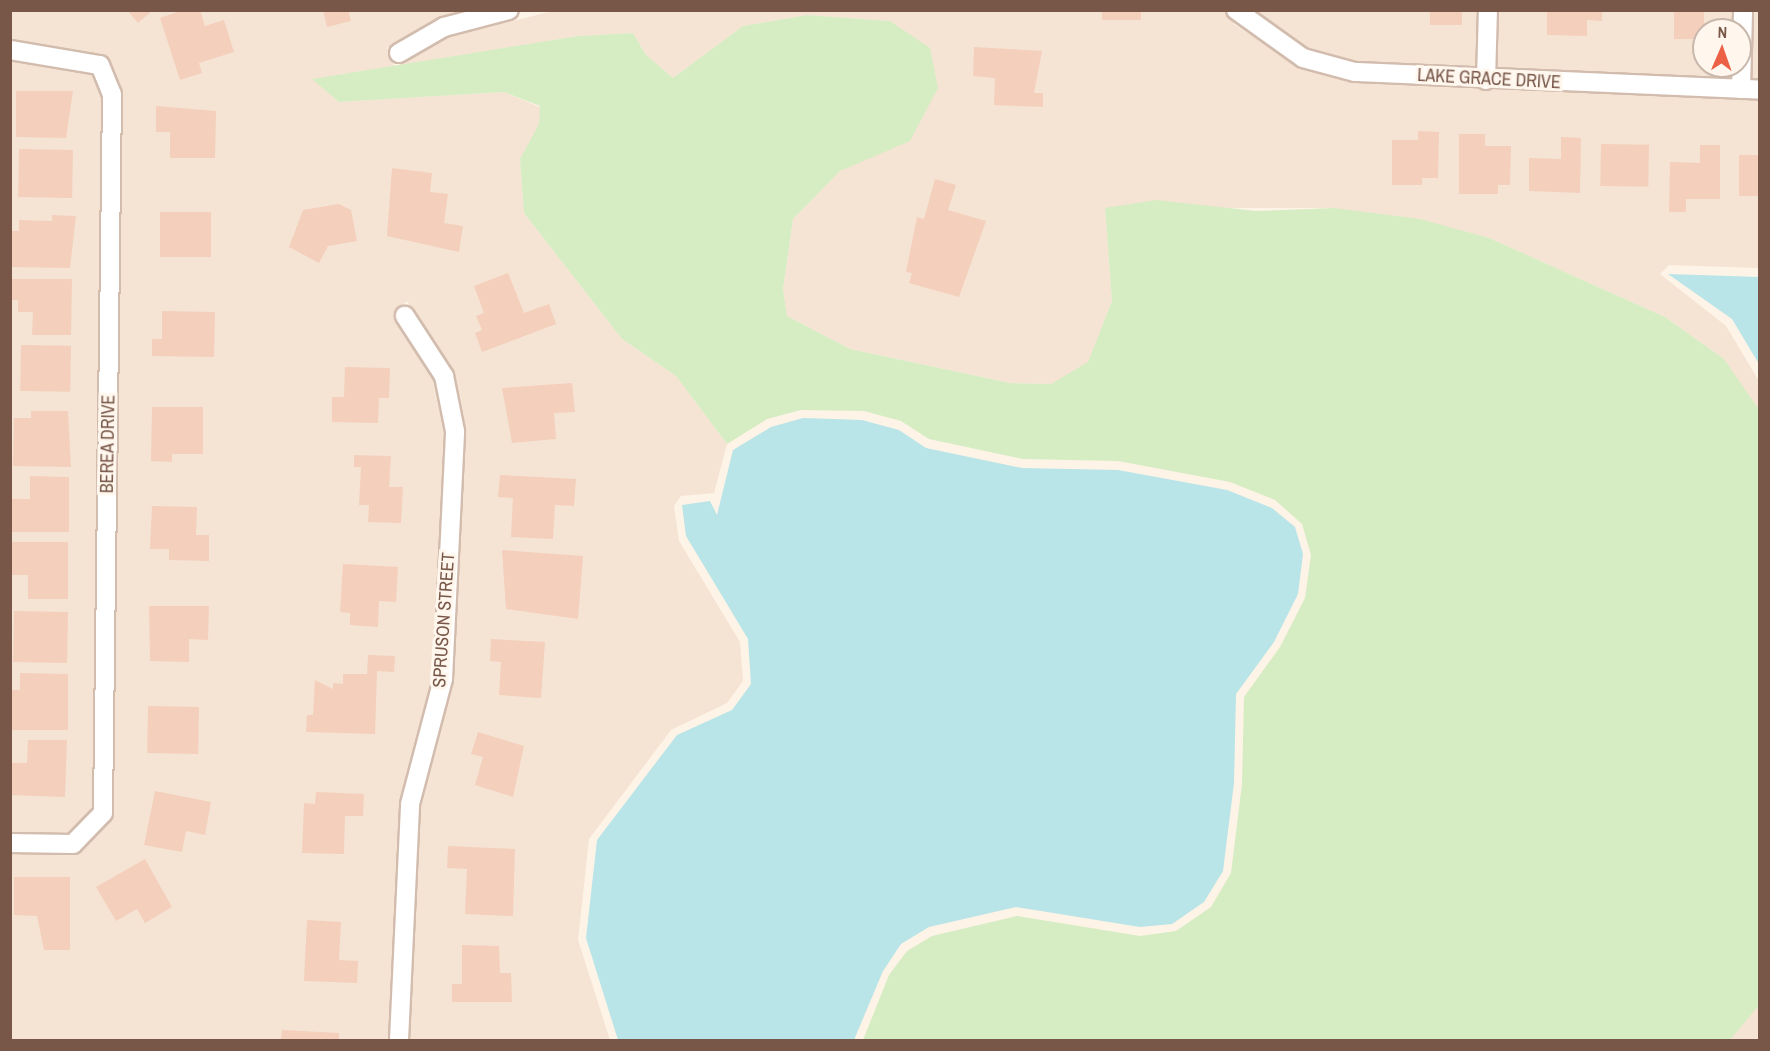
<!DOCTYPE html>
<html>
<head>
<meta charset="utf-8">
<style>
	body { margin:0 }
	#map { position:relative; width:1770px; height:1051px; overflow:hidden; background:#fdf3e6; font-family:"Archivo Narrow",sans-serif }
	div>[style] { position:absolute }
	.residential>* { inset:0; background:#f5e4d4; transform-origin:0 0 }
	.green>* { inset:0; background:#d6ecc3 }
	.water>* { inset:0; background:#b9e4e8 }
	.building>* { inset:0; background:#f4cfbc; transform-origin:0 0 }
	.roads { filter:drop-shadow(2px 0 #d2bcae) drop-shadow(-2px 0 #d2bcae) drop-shadow(0 2px #d2bcae) drop-shadow(0 -2px #d2bcae) }
	.minor>* { height:18px; margin:-9px; padding:0 9px; transform-origin:9px; border-radius:9px; background:#fff }
	span { translate:-50% -50%; white-space:nowrap; text-align:center; line-height:1.15; -webkit-text-stroke:6px #fff7ed; paint-order:stroke }
	.street-label { font-size:18px; color:#785749 }
	.frame { position:absolute; inset:0; border:12px solid #785749; pointer-events:none }
	.north { position:absolute; left:1692px; top:18px; width:60px; height:60px; box-sizing:border-box; background:#fff7ed; border:2px solid #c9b7ab; border-radius:50%; rotate:2deg; font-size:16px; font-weight:700; line-height:24px; text-align:center; color:#785749 }
	.north::after { content:''; display:block; margin:auto; width:21px; height:27px; background:#ec6146; clip-path:polygon(50% 0,100% 100%,50% 72%,0 100%) }
</style>
</head>
<body>
<div id="map">
	<div class="residential">
		<div style="clip-path:polygon(1224px 10px,1235px 25px,1301px 68px,1355px 83px,1759px 100px,1759px 268px,1669px 265px,1660px 274px,1726px 326px,1759px 381px,1759px 411px,1724px 359px,1665px 317px,1489px 238px,1334px 208px,1105px 208px,1112px 301px,1088px 363px,1051px 384px,1010px 383px,850px 349px,787px 316px,783px 289px,793px 219px,840px 171px,890px 21px,807px 15px,743px 26px,673px 78px,646px 55px,633px 33px,578px 36px,397px 66px,448px 37px,553px 11px)"></div>
		<div style="clip-path:polygon(11px 11px,466px 11px,442px 16px,387px 48px,394px 66px,313px 79px,339px 102px,504px 92px,540px 107px,540px 124px,520px 159px,524px 213px,622px 339px,676px 376px,727px 444px,714px 493px,681px 496px,674px 506px,679px 541px,740px 642px,743px 681px,727px 703px,671px 730px,589px 839px,578px 940px,610px 1040px,408px 1040px,419px 806px,452px 680px,464px 431px,452px 369px,407px 301px,393px 314px,436px 380px,446px 432px,434px 677px,400px 804px,389px 1040px,11px 1040px,11px 853px,73px 854px,112px 813px,122px 94px,103px 55px,11px 39px)"></div>
		<div style="clip-path:polygon(1250px 11px,1479px 11px,1477px 69px,1357px 62px,1307px 48px)"></div>
		<div style="clip-path:polygon(1497px 11px,1733px 11px,1733px 30px,1704px 30px,1704px 66px,1732px 66px,1732px 78px,1495px 70px)"></div>
		<div style="left:1752px;top:11px;width:7px;height:68px"></div>
		<div style="clip-path:polygon(11px 61px,94px 74px,103px 97px,94px 808px,69px 833px,11px 832px)"></div>
		<div style="clip-path:polygon(1759px 1004px,1759px 1040px,1730px 1040px)"></div>
	</div>
	<div class="green">
		<div style="clip-path:polygon(807px 15px,890px 21px,930px 48px,938px 88px,910px 141px,840px 171px,793px 219px,783px 289px,787px 316px,850px 349px,1010px 383px,1051px 384px,1088px 362px,1112px 301px,1105px 208px,1156px 200px,1256px 211px,1334px 208px,1420px 219px,1489px 238px,1665px 317px,1724px 359px,1760px 411px,1760px 1004px,1730px 1040px,863px 1040px,889px 975px,907px 951px,932px 936px,1017px 916px,1140px 936px,1176px 931px,1211px 907px,1231px 873px,1242px 784px,1244px 697px,1280px 647px,1305px 598px,1311px 555px,1302px 524px,1275px 500px,1230px 482px,1118px 461px,1023px 459px,929px 439px,901px 421px,864px 411px,801px 410px,767px 419px,727px 444px,676px 376px,622px 339px,524px 213px,520px 159px,539px 124px,540px 106px,504px 92px,339px 102px,312px 79px,578px 36px,633px 33px,646px 55px,673px 78px,743px 26px)"></div>
	</div>
	<div class="water">
		<div style="clip-path:polygon(1668px 274px,1759px 277px,1759px 364px,1732px 319px)"></div>
		<div style="clip-path:polygon(803px 418px,862px 420px,899px 430px,926px 448px,1022px 468px,1118px 470px,1227px 490px,1272px 508px,1295px 527px,1303px 554px,1298px 594px,1274px 642px,1236px 694px,1234px 783px,1223px 871px,1204px 902px,1172px 924px,1140px 927px,1016px 907px,929px 927px,901px 944px,883px 971px,854px 1040px,618px 1040px,586px 938px,597px 840px,677px 735px,732px 710px,751px 684px,748px 639px,686px 536px,682px 505px,710px 501px,717px 515px,733px 450px,771px 427px)"></div>
	</div>
	<div class="building">
		<div style="clip-path:polygon(127px 10px,153px 10px,138px 23px)"></div>
		<div style="clip-path:polygon(183px 10px,200px 10px,205px 26px,224px 20px,234px 52px,199px 63px,202px 73px,180px 80px,160px 18px)"></div>
		<div style="clip-path:polygon(323px 10px,348px 10px,351px 21px,327px 27px)"></div>
		<div style="left:1102px;top:10px;width:39px;height:10px"></div>
		<div style="left:1430px;top:10px;width:32px;height:15px"></div>
		<div style="clip-path:polygon(1547px 10px,1602px 10px,1602px 21px,1587px 20px,1587px 36px,1547px 35px)"></div>
		<div style="left:1674px;top:10px;width:30px;height:29px"></div>
		<div style="clip-path:polygon(974px 47px,1042px 51px,1034px 93px,1043px 93px,1043px 107px,994px 105px,995px 78px,973px 76px)"></div>
		<div style="clip-path:polygon(16px 91px,73px 91px,66px 138px,16px 137px)"></div>
		<div style="clip-path:polygon(156px 106px,216px 111px,215px 158px,170px 158px,170px 132px,156px 132px)"></div>
		<div style="clip-path:polygon(1418px 131px,1439px 132px,1438px 178px,1422px 178px,1422px 185px,1392px 185px,1392px 140px,1418px 140px)"></div>
		<div style="clip-path:polygon(1459px 134px,1485px 134px,1485px 146px,1511px 146px,1510px 185px,1498px 185px,1498px 194px,1459px 194px)"></div>
		<div style="clip-path:polygon(1561px 137px,1581px 138px,1580px 193px,1529px 191px,1529px 158px,1561px 159px)"></div>
		<div style="left:1601px;top:144px;width:48px;height:42px;rotate:1deg"></div>
		<div style="clip-path:polygon(1700px 145px,1720px 145px,1720px 199px,1686px 199px,1686px 212px,1669px 212px,1670px 162px,1700px 163px)"></div>
		<div style="left:19px;top:149px;width:54px;height:48px;rotate:1deg"></div>
		<div style="left:1739px;top:155px;width:21px;height:41px"></div>
		<div style="clip-path:polygon(392px 168px,432px 173px,430px 192px,448px 194px,444px 223px,463px 226px,459px 252px,387px 236px)"></div>
		<div style="clip-path:polygon(935px 179px,956px 185px,948px 210px,986px 221px,959px 297px,909px 283px,912px 273px,906px 272px,917px 217px,924px 219px)"></div>
		<div style="clip-path:polygon(339px 204px,351px 210px,357px 241px,328px 246px,319px 263px,289px 247px,303px 210px)"></div>
		<div style="left:160px;top:212px;width:51px;height:45px"></div>
		<div style="clip-path:polygon(52px 215px,76px 216px,70px 268px,10px 267px,10px 231px,19px 231px,19px 220px,52px 221px)"></div>
		<div style="clip-path:polygon(508px 273px,524px 313px,549px 304px,556px 324px,482px 352px,475px 333px,482px 330px,476px 316px,484px 313px,474px 286px)"></div>
		<div style="clip-path:polygon(12px 279px,72px 279px,71px 335px,32px 335px,33px 312px,18px 312px,18px 300px,10px 300px)"></div>
		<div style="clip-path:polygon(162px 311px,215px 312px,214px 357px,152px 356px,152px 339px,162px 339px)"></div>
		<div style="left:21px;top:345px;width:50px;height:46px;rotate:1deg"></div>
		<div style="clip-path:polygon(345px 367px,390px 368px,389px 398px,379px 398px,378px 423px,332px 422px,332px 397px,344px 397px)"></div>
		<div style="clip-path:polygon(572px 383px,575px 412px,554px 413px,556px 439px,512px 443px,502px 388px)"></div>
		<div style="clip-path:polygon(152px 407px,203px 407px,203px 454px,172px 454px,172px 462px,151px 461px)"></div>
		<div style="clip-path:polygon(31px 411px,68px 411px,71px 467px,13px 466px,14px 418px,31px 418px)"></div>
		<div style="clip-path:polygon(354px 455px,391px 456px,389px 487px,403px 487px,401px 523px,368px 522px,369px 505px,359px 505px,361px 467px,354px 467px)"></div>
		<div style="clip-path:polygon(500px 475px,576px 479px,574px 506px,555px 505px,553px 539px,511px 537px,513px 498px,498px 497px)"></div>
		<div style="clip-path:polygon(30px 476px,69px 477px,69px 532px,11px 532px,11px 499px,30px 499px)"></div>
		<div style="clip-path:polygon(152px 506px,197px 507px,196px 535px,209px 535px,209px 561px,169px 560px,169px 549px,150px 549px)"></div>
		<div style="clip-path:polygon(11px 542px,68px 542px,68px 599px,28px 599px,28px 575px,11px 575px)"></div>
		<div style="clip-path:polygon(502px 550px,583px 556px,578px 619px,506px 609px)"></div>
		<div style="clip-path:polygon(343px 564px,398px 567px,396px 602px,379px 601px,378px 627px,350px 625px,350px 613px,340px 612px)"></div>
		<div style="clip-path:polygon(149px 606px,209px 606px,208px 640px,189px 639px,189px 662px,150px 661px)"></div>
		<div style="left:14px;top:611px;width:54px;height:51px;rotate:1deg"></div>
		<div style="clip-path:polygon(491px 639px,545px 642px,541px 698px,499px 695px,501px 662px,490px 661px)"></div>
		<div style="clip-path:polygon(368px 655px,395px 656px,394px 672px,377px 671px,375px 734px,306px 732px,307px 715px,313px 715px,315px 680px,333px 689px,333px 683px,343px 684px,343px 674px,367px 674px)"></div>
		<div style="clip-path:polygon(20px 673px,68px 674px,68px 730px,10px 730px,10px 690px,20px 690px)"></div>
		<div style="left:148px;top:706px;width:51px;height:47px;rotate:1deg"></div>
		<div style="clip-path:polygon(478px 732px,524px 746px,513px 797px,475px 785px,483px 757px,471px 754px)"></div>
		<div style="clip-path:polygon(28px 740px,67px 740px,65px 797px,10px 795px,10px 763px,27px 763px)"></div>
		<div style="clip-path:polygon(155px 791px,211px 802px,205px 835px,186px 831px,182px 852px,144px 845px)"></div>
		<div style="clip-path:polygon(316px 792px,364px 794px,363px 816px,345px 816px,344px 854px,302px 853px,304px 803px,315px 804px)"></div>
		<div style="clip-path:polygon(448px 846px,515px 849px,513px 916px,465px 914px,467px 869px,447px 868px)"></div>
		<div style="clip-path:polygon(145px 859px,172px 907px,145px 923px,137px 909px,116px 921px,96px 887px)"></div>
		<div style="clip-path:polygon(14px 877px,70px 877px,70px 950px,44px 950px,37px 916px,14px 915px)"></div>
		<div style="clip-path:polygon(307px 920px,341px 922px,339px 960px,358px 961px,357px 983px,304px 981px)"></div>
		<div style="clip-path:polygon(462px 945px,499px 946px,500px 973px,511px 973px,512px 1002px,452px 1002px,452px 984px,462px 984px)"></div>
		<div style="clip-path:polygon(282px 1030px,339px 1033px,339px 1040px,281px 1040px)"></div>
	</div>
	<div class="roads">
		<div class="minor">
			<div style="left:1236px;top:10px;width:82px;rotate:35.6deg"></div>
			<div style="left:1303px;top:58px;width:54px;rotate:15.1deg"></div>
			<div style="left:1355px;top:72px;width:405px;rotate:2.5deg"></div>
			<div style="left:10px;top:50px;width:91px;rotate:9.5deg"></div>
			<div style="left:100px;top:65px;width:31px;rotate:68deg"></div>
			<div style="left:112px;top:94px;width:719px;rotate:90.72deg"></div>
			<div style="left:103px;top:813px;width:43px;rotate:134.1deg"></div>
			<div style="left:73px;top:844px;width:63px;rotate:-179.1deg"></div>
			<div style="left:399px;top:53px;width:52px;rotate:-30deg"></div>
			<div style="left:444px;top:27px;width:67px;rotate:-14.7deg"></div>
			<div style="left:1486px;top:80px;width:70px;rotate:-88.4deg"></div>
			<div style="left:1741px;top:89px;width:79px;rotate:-88.5deg"></div>
			<div style="left:399px;top:1040px;width:236px;rotate:-87.3deg"></div>
			<div style="left:410px;top:804px;width:129px;rotate:-75.2deg"></div>
			<div style="left:443px;top:679px;width:248px;rotate:-87.2deg"></div>
			<div style="left:455px;top:431px;width:56px;rotate:-101.3deg"></div>
			<div style="left:444px;top:376px;width:72px;rotate:-123deg"></div>
		</div>
	</div>
	<div class="street-label">
		<span style="left:1489px;top:79px;rotate:3deg">LAKE GRACE DRIVE</span>
		<span style="left:108px;top:444px;rotate:-89deg">BEREA DRIVE</span>
		<span style="left:444px;top:620px;rotate:-86deg">SPRUSON STREET</span>
	</div>
	<div class="frame"></div>
	<div class="north">N</div>
</div>
</body>
</html>
